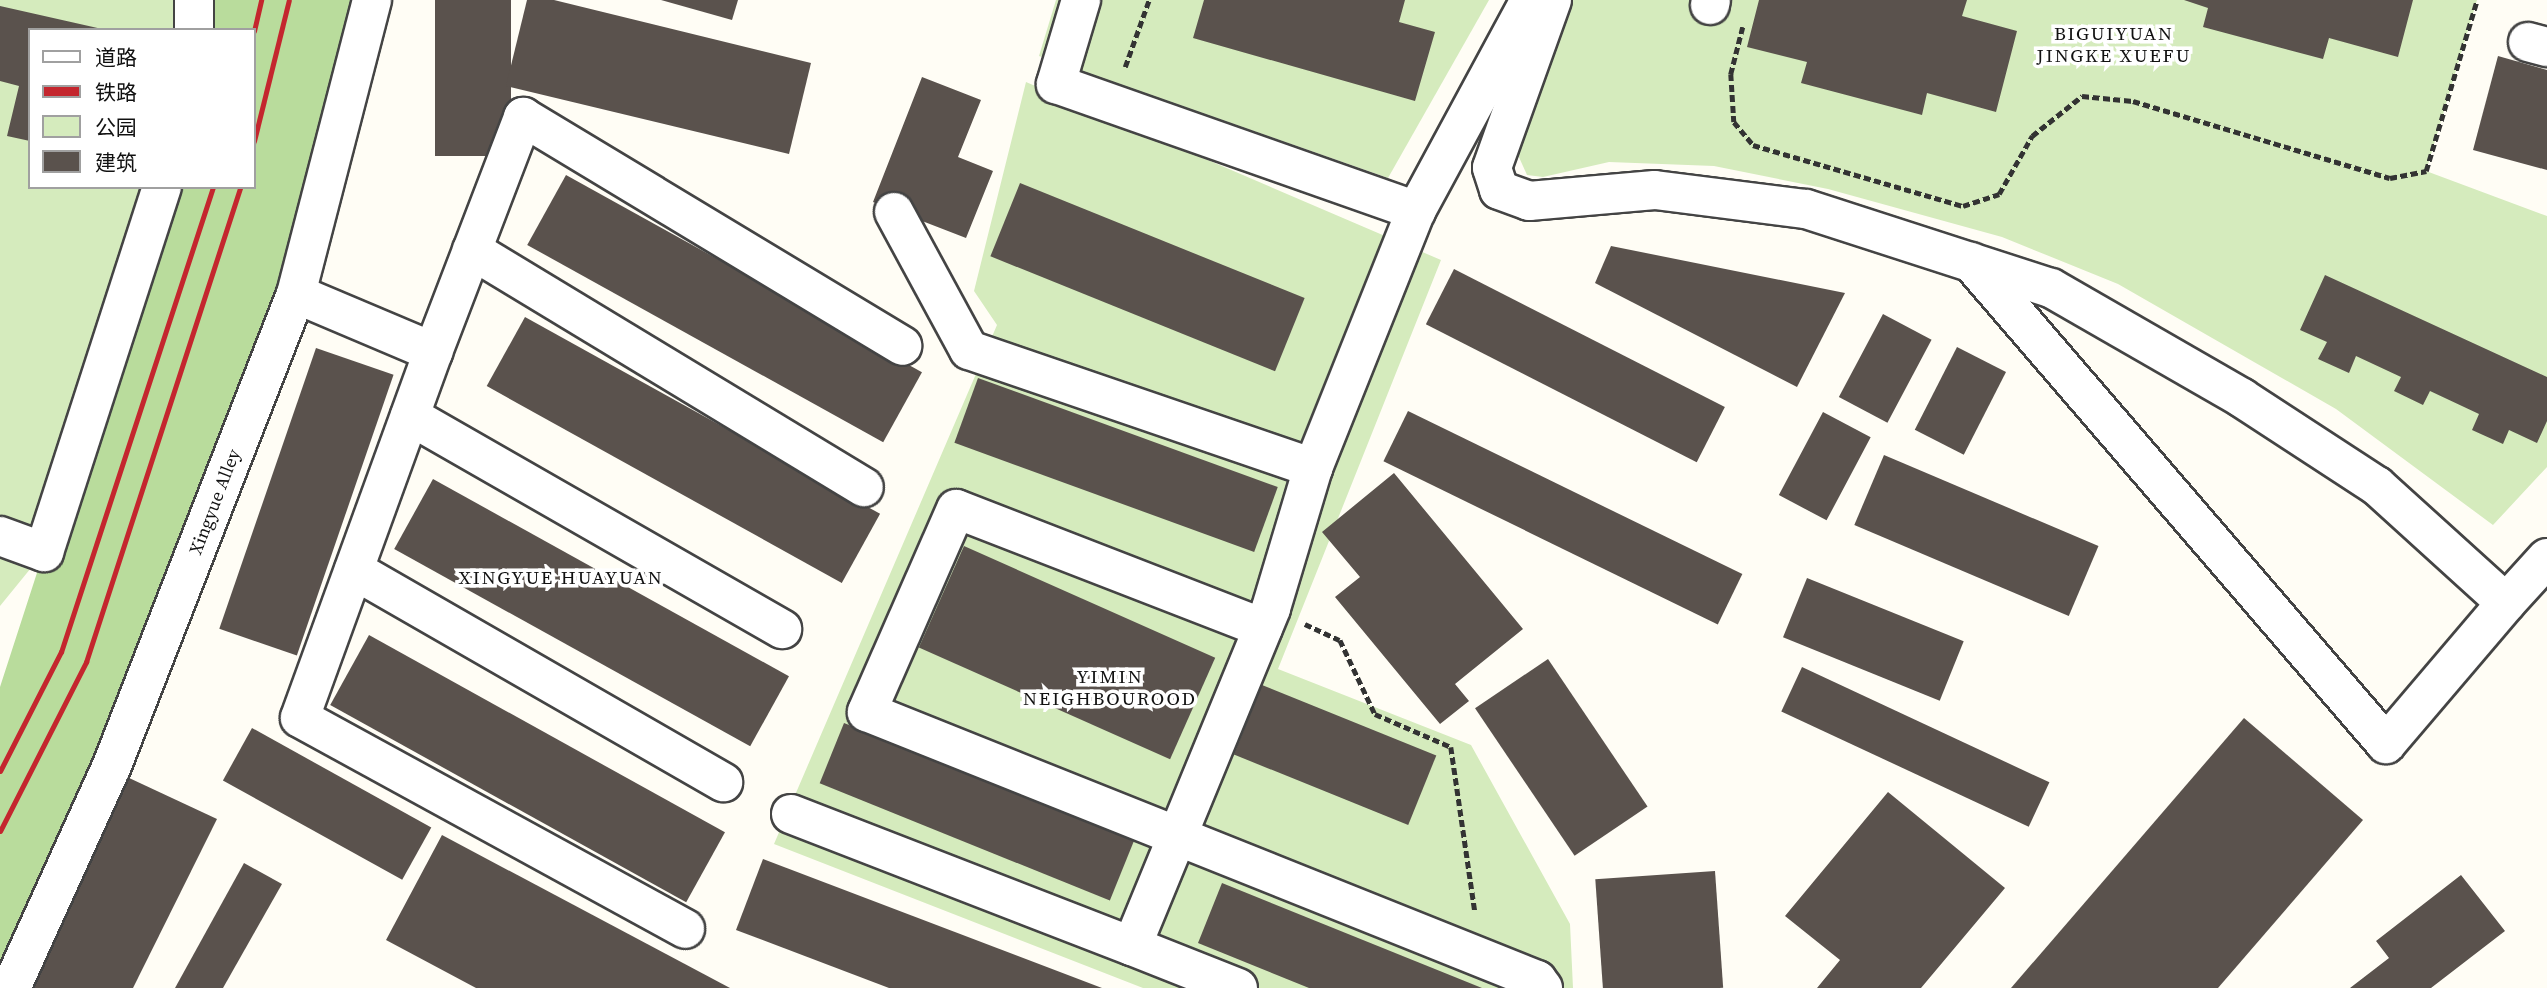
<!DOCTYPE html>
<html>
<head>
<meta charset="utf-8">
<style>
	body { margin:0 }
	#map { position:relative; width:2547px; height:988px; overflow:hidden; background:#fffdf5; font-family:"Source Serif 4","Noto Sans SC",serif }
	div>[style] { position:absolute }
	.green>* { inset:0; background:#d5ebbd }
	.forest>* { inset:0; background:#b9dc9c }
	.building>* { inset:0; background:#5a524d; transform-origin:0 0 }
	.path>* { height:4.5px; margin-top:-2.25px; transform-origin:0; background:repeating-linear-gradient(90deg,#333 0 7px,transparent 0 10.5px) }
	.roads { filter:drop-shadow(2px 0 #444) drop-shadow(-2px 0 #444) drop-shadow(0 2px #444) drop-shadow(0 -2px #444) }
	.minor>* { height:38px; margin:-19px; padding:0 19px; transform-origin:19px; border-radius:19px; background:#fff }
	.rail>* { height:5px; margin:-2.5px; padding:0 2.5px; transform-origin:2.5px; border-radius:2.5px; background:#c4262e }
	span { translate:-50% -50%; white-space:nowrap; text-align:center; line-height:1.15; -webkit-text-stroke:7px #fff; paint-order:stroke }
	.street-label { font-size:18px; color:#111 }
	.neighbourhood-label { font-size:19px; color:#111; letter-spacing:2px }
	.legend { position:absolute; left:28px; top:28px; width:228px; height:161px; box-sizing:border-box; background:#fff; border:2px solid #a0a0a0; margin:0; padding:9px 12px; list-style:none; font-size:21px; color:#111 }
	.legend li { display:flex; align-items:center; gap:14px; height:35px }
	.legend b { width:35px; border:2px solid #a0a0a0 }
</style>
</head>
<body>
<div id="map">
	<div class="green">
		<div style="clip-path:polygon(0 0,194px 0,194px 30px,30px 30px,30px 187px,162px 187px,44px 552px,0 606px)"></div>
		<div style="clip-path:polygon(1056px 0,1489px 0,1388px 178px,1039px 56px)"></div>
		<div style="clip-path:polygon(1573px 0,2477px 0,2426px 171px,2547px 216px,2547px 467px,2493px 525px,2336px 409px,2118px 284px,2002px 237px,1828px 189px,1714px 166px,1609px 162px,1543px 177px,1527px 175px,1518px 155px)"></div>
		<div style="clip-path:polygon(1026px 82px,1441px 260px,1278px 669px,1471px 745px,1570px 924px,1573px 988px,1143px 988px,774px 844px,997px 325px,974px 291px)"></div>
	</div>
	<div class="forest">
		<div style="clip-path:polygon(194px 0,372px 0,296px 294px,0 976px,0 687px,162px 187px,254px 187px,254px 30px,194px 30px)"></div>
	</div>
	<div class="building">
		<div style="left:435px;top:0;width:76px;height:156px"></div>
		<div style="clip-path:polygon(527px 0,554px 0,811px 63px,789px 154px,506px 86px)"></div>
		<div style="clip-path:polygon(661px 0,738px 0,732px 20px)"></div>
		<div style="clip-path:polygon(1204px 0,1405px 0,1399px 22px,1435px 32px,1415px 101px,1193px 38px)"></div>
		<div style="clip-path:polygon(1759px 0,1967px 0,1962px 16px,2017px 31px,1996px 112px,1927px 93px,1922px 115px,1801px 83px,1807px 62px,1747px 47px)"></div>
		<div style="clip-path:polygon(2184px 0,2413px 0,2398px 57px,2329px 38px,2323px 59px,2203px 27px,2208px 8px)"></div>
		<div style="clip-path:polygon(0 6px,102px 29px,30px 30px,30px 141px,7px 136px,19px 86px,0 81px)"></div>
		<div style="clip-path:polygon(2498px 56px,2547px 70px,2547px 170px,2473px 150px)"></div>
		<div style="clip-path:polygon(922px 77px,981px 100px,958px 157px,993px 171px,966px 238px,873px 202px)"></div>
		<div style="left:566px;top:175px;width:407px;height:80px;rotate:29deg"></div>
		<div style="left:1020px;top:183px;width:307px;height:79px;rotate:22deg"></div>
		<div style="clip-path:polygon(1611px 246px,1845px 293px,1797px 387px,1595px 283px)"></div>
		<div style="left:1454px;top:269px;width:304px;height:62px;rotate:27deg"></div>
		<div style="clip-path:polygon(2325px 275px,2547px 377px,2547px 421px,2537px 443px,2509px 430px,2503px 444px,2472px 430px,2479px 414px,2430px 391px,2423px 405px,2394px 391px,2401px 377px,2356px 356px,2349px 373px,2318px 359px,2327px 342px,2300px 330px)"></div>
		<div style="left:1883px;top:314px;width:55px;height:94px;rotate:28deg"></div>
		<div style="left:525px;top:317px;width:406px;height:79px;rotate:29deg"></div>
		<div style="left:1957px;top:347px;width:55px;height:93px;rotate:27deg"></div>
		<div style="left:316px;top:348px;width:82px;height:297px;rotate:19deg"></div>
		<div style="left:978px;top:378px;width:319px;height:69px;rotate:20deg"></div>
		<div style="left:1408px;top:411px;width:372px;height:56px;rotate:26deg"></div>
		<div style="left:1823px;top:412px;width:54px;height:94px;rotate:28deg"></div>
		<div style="left:1884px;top:455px;width:233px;height:76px;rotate:23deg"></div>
		<div style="clip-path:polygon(1394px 473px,1523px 629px,1455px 684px,1469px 701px,1440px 724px,1335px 597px,1360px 577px,1322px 532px)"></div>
		<div style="left:433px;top:479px;width:407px;height:80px;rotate:29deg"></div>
		<div style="left:964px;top:546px;width:275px;height:111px;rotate:24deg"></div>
		<div style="left:1807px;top:578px;width:169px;height:64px;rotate:22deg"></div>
		<div style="left:369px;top:635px;width:407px;height:80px;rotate:29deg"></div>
		<div style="left:1548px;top:659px;width:178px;height:88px;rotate:56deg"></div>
		<div style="left:1802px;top:667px;width:273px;height:49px;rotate:25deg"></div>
		<div style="left:1262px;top:685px;width:188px;height:75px;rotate:22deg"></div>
		<div style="clip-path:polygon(2244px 718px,2363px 820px,2218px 988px,2011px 988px)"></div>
		<div style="left:844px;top:723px;width:313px;height:65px;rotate:22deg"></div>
		<div style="left:252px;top:728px;width:205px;height:60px;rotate:29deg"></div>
		<div style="clip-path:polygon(127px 777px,217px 819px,133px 988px,28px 988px)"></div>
		<div style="clip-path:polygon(1888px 792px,2005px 888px,1921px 988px,1817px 988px,1840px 960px,1785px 916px)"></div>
		<div style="clip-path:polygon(442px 835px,730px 988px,476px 988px,386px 940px)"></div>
		<div style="clip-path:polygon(763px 859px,1102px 988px,889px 988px,736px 930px)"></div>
		<div style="clip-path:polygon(244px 863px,282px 884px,223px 988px,175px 988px)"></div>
		<div style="left:1715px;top:871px;width:117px;height:120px;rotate:86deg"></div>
		<div style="clip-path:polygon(2461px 875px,2505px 931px,2431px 988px,2350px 988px,2389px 958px,2376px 941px)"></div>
		<div style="clip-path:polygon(1222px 883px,1482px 988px,1309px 988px,1198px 943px)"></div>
	</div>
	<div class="path">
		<div style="left:1743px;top:27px;width:49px;rotate:104.3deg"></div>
		<div style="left:1731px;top:74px;width:48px;rotate:86.4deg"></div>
		<div style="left:1734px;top:122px;width:30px;rotate:50deg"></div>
		<div style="left:1753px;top:145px;width:219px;rotate:16.2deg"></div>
		<div style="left:1963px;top:206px;width:38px;rotate:-18deg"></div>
		<div style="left:1999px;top:194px;width:67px;rotate:-60.4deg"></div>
		<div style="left:2032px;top:136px;width:64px;rotate:-38.7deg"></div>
		<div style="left:2082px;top:96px;width:51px;rotate:5.6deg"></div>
		<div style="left:2133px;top:101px;width:268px;rotate:16.7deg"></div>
		<div style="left:2390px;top:178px;width:37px;rotate:-11deg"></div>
		<div style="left:2426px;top:171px;width:178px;rotate:-73.4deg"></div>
		<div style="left:1125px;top:67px;width:71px;rotate:-70.3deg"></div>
		<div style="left:1305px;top:624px;width:38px;rotate:25deg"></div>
		<div style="left:1340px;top:640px;width:82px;rotate:64.7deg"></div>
		<div style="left:1375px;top:714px;width:83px;rotate:23.5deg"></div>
		<div style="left:1451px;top:747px;width:167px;rotate:81.7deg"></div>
	</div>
	<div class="roads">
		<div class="minor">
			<div style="left:194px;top:0;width:30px;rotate:90deg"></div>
			<div style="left:1081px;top:0;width:88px;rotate:106.6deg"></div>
			<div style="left:1056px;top:84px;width:382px;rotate:19.4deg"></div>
			<div style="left:1416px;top:211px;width:240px;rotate:-61.6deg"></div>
			<div style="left:1552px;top:0;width:178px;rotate:109.7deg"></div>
			<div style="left:1492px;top:168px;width:23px;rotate:72deg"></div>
			<div style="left:1499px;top:190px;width:32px;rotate:20deg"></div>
			<div style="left:1529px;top:201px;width:126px;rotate:-5deg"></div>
			<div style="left:1655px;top:190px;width:152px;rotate:7.2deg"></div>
			<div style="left:1806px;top:209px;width:257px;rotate:17.9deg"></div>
			<div style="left:2051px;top:288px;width:220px;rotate:29.9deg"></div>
			<div style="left:2242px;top:398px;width:161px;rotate:33.1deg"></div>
			<div style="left:2377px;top:486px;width:174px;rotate:42.2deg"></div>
			<div style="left:2506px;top:603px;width:61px;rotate:-47.7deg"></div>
			<div style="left:1710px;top:5px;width:5px;rotate:-79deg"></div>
			<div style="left:2528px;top:42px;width:20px;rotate:15deg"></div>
			<div style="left:894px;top:212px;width:157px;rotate:61.5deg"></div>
			<div style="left:969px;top:350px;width:364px;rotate:18.9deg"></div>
			<div style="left:472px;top:250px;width:458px;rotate:31.2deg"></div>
			<div style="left:1971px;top:262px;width:636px;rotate:49.27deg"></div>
			<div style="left:2386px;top:744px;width:185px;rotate:-49.6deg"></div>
			<div style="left:296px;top:294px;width:149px;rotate:22.9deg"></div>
			<div style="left:433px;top:352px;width:252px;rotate:-69deg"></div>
			<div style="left:523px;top:117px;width:443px;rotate:31.1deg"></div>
			<div style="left:433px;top:352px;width:389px;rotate:110deg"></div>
			<div style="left:300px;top:718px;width:439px;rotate:28.7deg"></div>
			<div style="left:410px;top:416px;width:429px;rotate:29.8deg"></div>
			<div style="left:0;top:536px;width:47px;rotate:20deg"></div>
			<div style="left:44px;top:552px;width:384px;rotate:-72.1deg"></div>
			<div style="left:354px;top:570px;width:426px;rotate:29.9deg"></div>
			<div style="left:1263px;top:628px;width:329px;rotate:-158.8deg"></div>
			<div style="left:956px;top:509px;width:222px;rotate:113.7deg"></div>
			<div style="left:867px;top:712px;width:722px;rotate:21.8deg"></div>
			<div style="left:1537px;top:980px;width:10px;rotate:53deg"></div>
			<div style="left:791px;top:814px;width:366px;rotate:21.2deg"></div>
			<div style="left:1132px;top:946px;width:365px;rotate:-67.6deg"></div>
			<div style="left:1271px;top:608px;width:146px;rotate:-73.3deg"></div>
			<div style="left:1313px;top:468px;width:277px;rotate:-68.2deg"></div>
			<div style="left:1132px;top:946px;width:114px;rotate:21.6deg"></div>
			<div style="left:11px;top:988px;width:242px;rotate:-65.6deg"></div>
			<div style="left:111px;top:768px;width:509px;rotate:-68.68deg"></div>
			<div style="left:296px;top:294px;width:304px;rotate:-75.5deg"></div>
		</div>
	</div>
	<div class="rail">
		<div style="left:254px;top:31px;width:32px;rotate:-77deg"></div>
		<div style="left:254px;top:141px;width:145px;rotate:-76.1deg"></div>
		<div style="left:0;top:771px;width:134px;rotate:-62.9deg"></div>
		<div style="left:61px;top:652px;width:489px;rotate:-71.9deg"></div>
		<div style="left:0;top:831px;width:190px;rotate:-63deg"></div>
		<div style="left:86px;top:662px;width:499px;rotate:-72deg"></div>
	</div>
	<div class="street-label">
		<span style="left:215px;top:502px;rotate:-69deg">Xingyue Alley</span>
	</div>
	<div class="neighbourhood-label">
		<span style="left:2114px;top:45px">BIGUIYUAN<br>JINGKE XUEFU</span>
		<span style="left:561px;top:578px">XINGYUE HUAYUAN</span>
		<span style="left:1110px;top:688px">YIMIN<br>NEIGHBOUROOD</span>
	</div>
	<ul class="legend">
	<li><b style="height:9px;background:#fff"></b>道路</li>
	<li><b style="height:9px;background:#c4262e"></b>铁路</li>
	<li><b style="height:19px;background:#d5ebbd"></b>公园</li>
	<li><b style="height:19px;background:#5a524d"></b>建筑</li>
	</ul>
</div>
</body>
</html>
